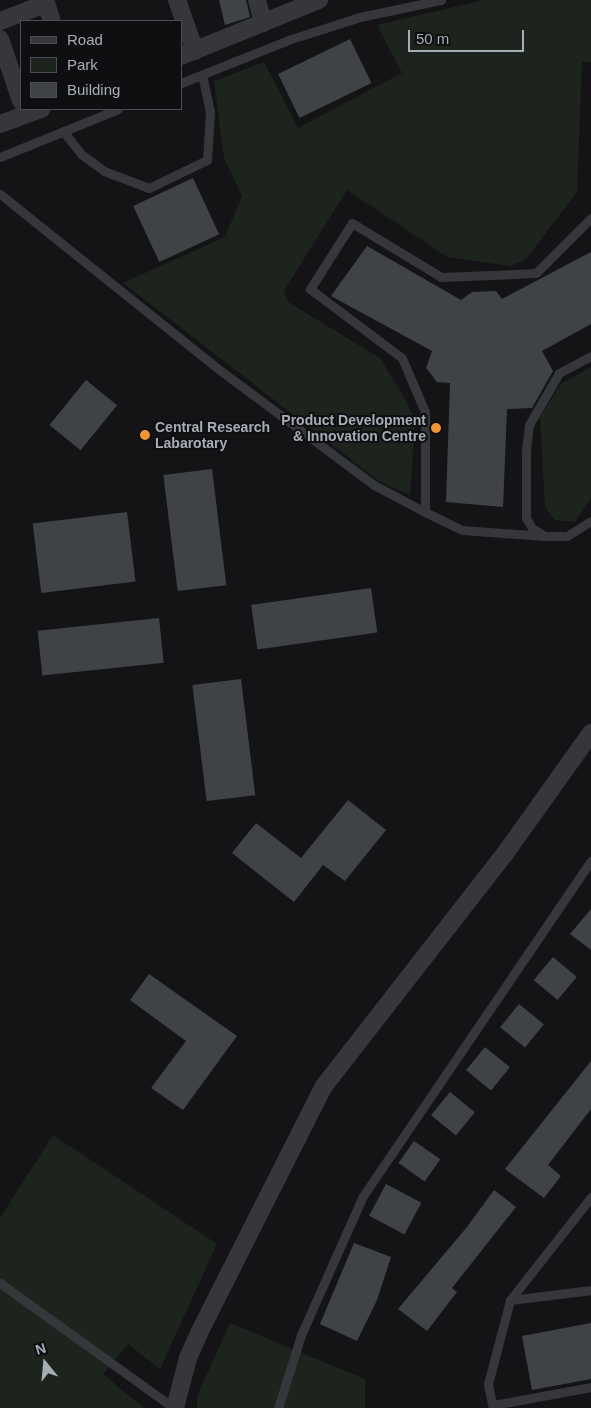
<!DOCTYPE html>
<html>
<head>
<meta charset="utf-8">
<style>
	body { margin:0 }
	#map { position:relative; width:591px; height:1408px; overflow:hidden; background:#141416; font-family:Helvetica,sans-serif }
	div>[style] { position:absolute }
	.green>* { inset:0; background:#1c241d }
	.building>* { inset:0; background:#404346; transform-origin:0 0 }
	.lane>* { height:9px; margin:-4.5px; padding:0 4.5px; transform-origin:4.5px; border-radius:4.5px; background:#35373b }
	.street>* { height:18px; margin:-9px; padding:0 9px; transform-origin:9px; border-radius:9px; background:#35373b }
	.dots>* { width:14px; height:14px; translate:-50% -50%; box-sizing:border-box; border:2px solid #0f0f11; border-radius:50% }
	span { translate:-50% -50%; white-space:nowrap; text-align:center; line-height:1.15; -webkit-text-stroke:4px #0f0f11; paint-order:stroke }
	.poi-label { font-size:14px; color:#a6adb6; font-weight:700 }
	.right { translate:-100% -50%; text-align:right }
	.left { translate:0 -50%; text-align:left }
	.legend { position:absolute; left:20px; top:20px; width:162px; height:90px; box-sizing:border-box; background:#0f0f11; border:1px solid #4b4e53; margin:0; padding:6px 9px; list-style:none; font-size:15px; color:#a6adb6 }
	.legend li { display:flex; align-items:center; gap:10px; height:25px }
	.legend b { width:25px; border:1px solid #4b4e53 }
	.north { position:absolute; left:20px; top:1338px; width:50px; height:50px; -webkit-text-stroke:4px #0f0f11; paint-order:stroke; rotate:343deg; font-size:14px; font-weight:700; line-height:20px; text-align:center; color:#a6adb6 }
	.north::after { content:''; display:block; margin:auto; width:18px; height:22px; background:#a6adb6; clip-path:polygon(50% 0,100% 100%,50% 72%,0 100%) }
	.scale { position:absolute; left:408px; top:30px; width:116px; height:22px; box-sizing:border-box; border:2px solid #a6adb6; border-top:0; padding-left:6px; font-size:15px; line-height:18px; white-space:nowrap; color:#a6adb6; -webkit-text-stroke:4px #0f0f11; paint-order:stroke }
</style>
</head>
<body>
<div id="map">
	<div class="green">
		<div style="clip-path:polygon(484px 0,591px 0,591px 62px,582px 62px,577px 192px,526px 259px,510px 266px,447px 257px,347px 190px,284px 291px,288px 302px,380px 358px,407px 402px,415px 421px,410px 495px,379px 481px,123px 283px,225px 237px,242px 196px,224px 158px,214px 81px,264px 62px,298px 128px,402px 73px,377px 25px)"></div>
		<div style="clip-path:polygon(591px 367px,591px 498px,575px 522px,555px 520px,545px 507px,540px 417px,561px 384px)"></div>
		<div style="clip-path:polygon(53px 1135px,217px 1244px,160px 1369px,128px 1344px,103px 1374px,144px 1408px,0 1408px,0 1218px)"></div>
		<div style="clip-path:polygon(230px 1323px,365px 1379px,365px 1408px,197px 1408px,197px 1396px)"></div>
	</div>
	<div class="building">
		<div style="clip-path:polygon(219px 0,246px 0,250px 17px,225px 25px)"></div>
		<div style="left:350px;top:39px;width:49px;height:80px;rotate:64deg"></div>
		<div style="left:193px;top:178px;width:62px;height:66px;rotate:65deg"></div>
		<div style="clip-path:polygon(367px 246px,461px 300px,472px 292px,496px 291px,502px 299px,591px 252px,591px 324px,542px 351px,553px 371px,532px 408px,507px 409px,503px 507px,446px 502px,450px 383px,437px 382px,426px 368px,432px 351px,331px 296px)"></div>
		<div style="left:86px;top:380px;width:40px;height:58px;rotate:39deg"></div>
		<div style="left:212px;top:469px;width:117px;height:49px;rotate:83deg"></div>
		<div style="left:127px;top:512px;width:70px;height:95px;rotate:83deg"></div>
		<div style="left:371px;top:588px;width:45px;height:121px;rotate:82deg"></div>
		<div style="left:159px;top:618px;width:45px;height:122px;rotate:84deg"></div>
		<div style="left:241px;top:679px;width:117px;height:49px;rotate:83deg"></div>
		<div style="clip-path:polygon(348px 800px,386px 830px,345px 881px,323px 865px,294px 902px,232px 853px,256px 823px,301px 858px)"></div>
		<div style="clip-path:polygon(591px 909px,591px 950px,570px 934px)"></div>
		<div style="left:553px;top:957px;width:31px;height:30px;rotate:40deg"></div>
		<div style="clip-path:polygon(149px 974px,237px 1036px,183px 1110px,151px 1088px,186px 1041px,130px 1000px)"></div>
		<div style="left:519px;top:1004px;width:32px;height:30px;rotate:39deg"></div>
		<div style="left:485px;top:1047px;width:32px;height:30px;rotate:39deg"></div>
		<div style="clip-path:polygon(591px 1061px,591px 1109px,548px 1165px,561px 1176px,544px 1198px,505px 1169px)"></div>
		<div style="left:450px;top:1092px;width:32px;height:30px;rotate:39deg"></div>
		<div style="left:414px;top:1141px;width:32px;height:27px;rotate:35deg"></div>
		<div style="left:386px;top:1184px;width:40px;height:36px;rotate:28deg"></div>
		<div style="clip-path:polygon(494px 1190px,516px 1207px,452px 1288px,457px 1292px,427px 1331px,398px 1309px,467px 1227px)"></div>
		<div style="clip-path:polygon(354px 1243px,391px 1257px,377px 1300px,357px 1341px,320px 1324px)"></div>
		<div style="clip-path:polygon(591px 1323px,591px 1379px,532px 1390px,522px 1336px)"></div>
	</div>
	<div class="lane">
		<div style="left:181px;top:83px;width:118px;rotate:-21.8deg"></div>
		<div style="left:291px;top:39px;width:72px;rotate:-17.7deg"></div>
		<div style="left:360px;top:17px;width:83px;rotate:-11.9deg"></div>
		<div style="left:63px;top:131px;width:29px;rotate:52deg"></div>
		<div style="left:81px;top:154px;width:29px;rotate:36deg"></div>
		<div style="left:104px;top:171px;width:48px;rotate:20.7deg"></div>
		<div style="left:149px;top:188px;width:64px;rotate:-25.8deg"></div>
		<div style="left:207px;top:160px;width:48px;rotate:-86.4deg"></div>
		<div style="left:210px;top:112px;width:38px;rotate:-102deg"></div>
		<div style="left:0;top:157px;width:127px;rotate:-22.1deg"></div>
		<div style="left:0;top:194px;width:283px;rotate:38.7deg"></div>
		<div style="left:221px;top:371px;width:191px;rotate:36.7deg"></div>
		<div style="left:374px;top:485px;width:58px;rotate:27.9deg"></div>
		<div style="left:591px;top:356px;width:36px;rotate:152deg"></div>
		<div style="left:559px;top:373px;width:60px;rotate:120deg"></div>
		<div style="left:529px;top:425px;width:26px;rotate:97deg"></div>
		<div style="left:526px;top:451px;width:67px;rotate:90deg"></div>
		<div style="left:526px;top:518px;width:12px;rotate:59deg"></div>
		<div style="left:532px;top:528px;width:15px;rotate:32deg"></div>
		<div style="left:545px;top:536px;width:22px"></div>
		<div style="left:567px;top:536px;width:28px;rotate:-32deg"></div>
		<div style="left:545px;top:536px;width:83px;rotate:-175.9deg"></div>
		<div style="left:462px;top:530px;width:41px;rotate:-154.1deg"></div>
		<div style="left:425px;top:512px;width:100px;rotate:-90deg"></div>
		<div style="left:425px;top:412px;width:59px;rotate:-113.1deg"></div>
		<div style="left:402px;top:358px;width:115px;rotate:-143.1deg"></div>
		<div style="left:310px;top:289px;width:78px;rotate:-57.5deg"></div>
		<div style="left:352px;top:223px;width:104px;rotate:31.2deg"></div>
		<div style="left:441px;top:277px;width:95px;rotate:-2.4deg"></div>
		<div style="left:536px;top:273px;width:78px;rotate:-45deg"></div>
		<div style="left:0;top:1283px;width:214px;rotate:35.7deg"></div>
		<div style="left:510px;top:1300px;width:82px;rotate:-7deg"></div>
		<div style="left:493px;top:1405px;width:100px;rotate:-10.4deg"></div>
		<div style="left:278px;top:1408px;width:77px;rotate:-72.5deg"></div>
		<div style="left:301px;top:1335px;width:152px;rotate:-66deg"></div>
		<div style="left:363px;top:1196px;width:405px;rotate:-55.8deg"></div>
		<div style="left:493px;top:1408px;width:25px;rotate:-102deg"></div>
		<div style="left:488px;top:1384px;width:87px;rotate:-75.3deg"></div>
		<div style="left:510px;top:1300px;width:131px;rotate:-51.8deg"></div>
	</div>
	<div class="street">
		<div style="left:45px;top:0;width:22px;rotate:72deg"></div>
		<div style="left:177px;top:0;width:54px;rotate:70.6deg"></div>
		<div style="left:257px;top:0;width:24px;rotate:75deg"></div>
		<div style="left:0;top:21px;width:48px;rotate:-20.7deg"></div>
		<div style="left:0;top:39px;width:65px;rotate:71.3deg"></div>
		<div style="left:181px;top:56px;width:149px;rotate:-22.1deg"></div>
		<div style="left:0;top:124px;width:44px;rotate:-20.1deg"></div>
		<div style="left:175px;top:1408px;width:52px;rotate:-75.4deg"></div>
		<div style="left:188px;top:1358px;width:27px;rotate:-66deg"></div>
		<div style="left:199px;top:1333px;width:277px;rotate:-63.2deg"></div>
		<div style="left:324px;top:1086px;width:293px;rotate:-52.1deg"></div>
		<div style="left:504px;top:855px;width:150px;rotate:-54.5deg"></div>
	</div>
	<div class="dots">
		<div style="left:436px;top:428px;background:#ee9634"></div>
		<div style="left:145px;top:435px;background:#ee9634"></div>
	</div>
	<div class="poi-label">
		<span class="right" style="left:426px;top:428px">Product Development<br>&amp; Innovation Centre</span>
		<span class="left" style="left:155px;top:435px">Central Research<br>Labarotary</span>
	</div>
	<ul class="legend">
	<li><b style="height:6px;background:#35373b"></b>Road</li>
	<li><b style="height:14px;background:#1c241d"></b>Park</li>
	<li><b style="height:14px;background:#404346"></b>Building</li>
	</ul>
	<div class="north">N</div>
	<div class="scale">50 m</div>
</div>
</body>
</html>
